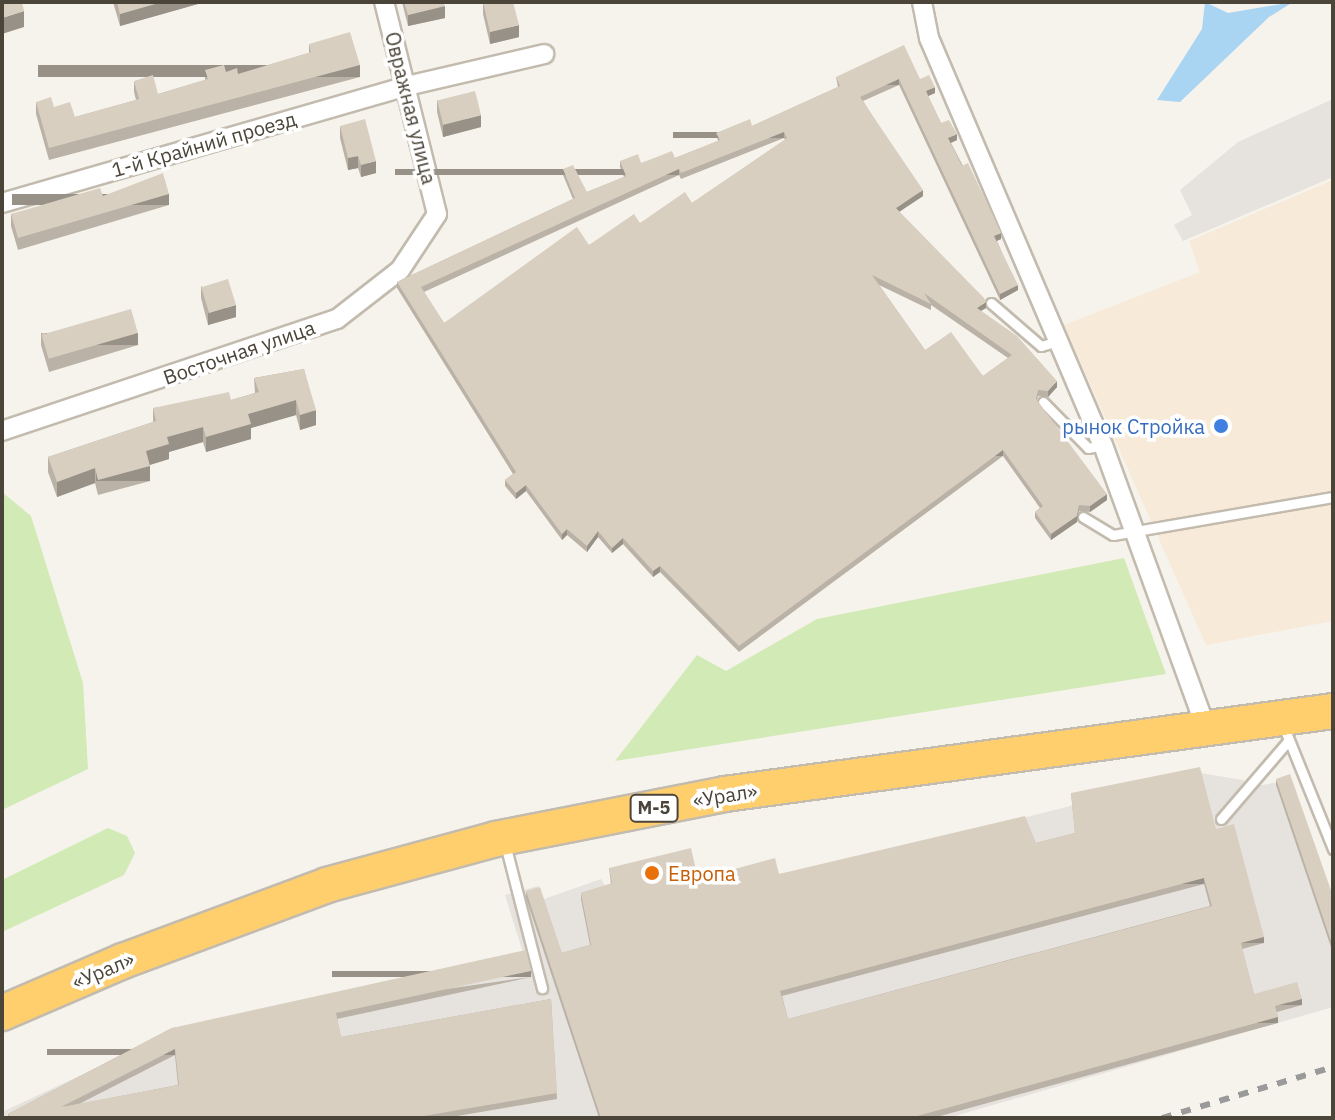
<!DOCTYPE html>
<html>
<head>
<meta charset="utf-8">
<style>
	body { margin:0 }
	#map { position:relative; width:1335px; height:1120px; overflow:hidden; background:#f6f3ec; font-family:"IBM Plex Sans",sans-serif }
	div>[style] { position:absolute }
	.commercial>* { inset:0; background:#f7ead8 }
	.industrial>* { inset:0; background:#e6e2dd }
	.green>* { inset:0; background:#d2eab5 }
	.water>* { inset:0; background:#a9d4f2 }
	.roads { filter:drop-shadow(2px 0 #c2bbae) drop-shadow(-2px 0 #c2bbae) drop-shadow(0 2px #c2bbae) drop-shadow(0 -2px #c2bbae) }
	.lane>* { height:9px; margin:-4.5px; padding:0 4.5px; transform-origin:4.5px; border-radius:4.5px; background:#fff }
	.street>* { height:18px; margin:-9px; padding:0 9px; transform-origin:9px; border-radius:9px; background:#fff }
	.highway>* { height:34px; margin:-17px; padding:0 17px; transform-origin:17px; border-radius:17px; background:#ffcf6e }
	.rail>* { height:6px; margin-top:-3px; transform-origin:0; background:repeating-linear-gradient(90deg,#9a9a9a 0 10px,transparent 0 20px) }
	.wall>* { inset:0; background:#bab2a6 }
	.shaded-wall>* { inset:0; background:#979187; transform-origin:0 0 }
	.building>* { inset:0; background:#d8cfc1; transform-origin:0 0 }
	.dots>* { width:22px; height:22px; translate:-50% -50%; box-sizing:border-box; border:4px solid #fff; border-radius:50% }
	span { translate:-50% -50%; white-space:nowrap; text-align:center; line-height:1.15; -webkit-text-stroke:7px #fff; paint-order:stroke }
	.shield-label span { padding:2px 6px; background:#fff; border:2px solid; border-radius:6px; -webkit-text-stroke-width:0 }
	.shield-label { font-size:18px; color:#4b4439; font-weight:700 }
	.street-label { font-size:20px; color:#4b4439 }
	.shop-label { font-size:20px; color:#366cbe }
	.right { translate:-100% -50%; text-align:right }
	.food-label { font-size:20px; color:#c56008 }
	.left { translate:0 -50%; text-align:left }
	.frame { position:absolute; inset:0; border:4px solid #4b4439; pointer-events:none }
</style>
</head>
<body>
<div id="map">
	<div class="commercial">
		<div style="clip-path:polygon(1333px 180px,1333px 621px,1206px 645px,1064px 325px,1200px 272px,1189px 241px)"></div>
	</div>
	<div class="industrial">
		<div style="clip-path:polygon(1333px 99px,1333px 177px,1183px 241px,1174px 225px,1192px 215px,1180px 190px,1238px 142px)"></div>
		<div style="clip-path:polygon(1200px 773px,1243px 780px,1251px 787px,1284px 781px,1333px 921px,1333px 1007px,948px 1118px,2px 1118px,2px 1112px,173px 1032px,524px 956px,505px 895px,538px 886px,544px 899px,601px 879px,618px 907px,779px 880px)"></div>
	</div>
	<div class="green">
		<div style="clip-path:polygon(2px 492px,31px 516px,83px 683px,88px 769px,2px 810px)"></div>
		<div style="clip-path:polygon(1124px 558px,1166px 674px,615px 761px,697px 655px,726px 671px,817px 619px)"></div>
		<div style="clip-path:polygon(108px 828px,127px 836px,135px 853px,124px 875px,2px 932px,2px 880px)"></div>
	</div>
	<div class="water">
		<div style="clip-path:polygon(1205px 2px,1228px 13px,1293px 2px,1269px 17px,1180px 102px,1157px 100px,1202px 29px)"></div>
	</div>
	<div class="roads">
		<div class="lane">
			<div style="left:991px;top:303px;width:66px;rotate:40.7deg"></div>
			<div style="left:1041px;top:346px;width:18px;rotate:-16deg"></div>
			<div style="left:1043px;top:402px;width:64px;rotate:45.6deg"></div>
			<div style="left:1088px;top:448px;width:15px;rotate:-11deg"></div>
			<div style="left:1083px;top:517px;width:35px;rotate:31deg"></div>
			<div style="left:1113px;top:535px;width:223px;rotate:-9.8deg"></div>
			<div style="left:1283px;top:725px;width:134px;rotate:68deg"></div>
			<div style="left:1221px;top:819px;width:104px;rotate:-49.3deg"></div>
			<div style="left:505px;top:844px;width:149px;rotate:75.6deg"></div>
		</div>
		<div class="street">
			<div style="left:922px;top:2px;width:37px;rotate:79deg"></div>
			<div style="left:929px;top:38px;width:443px;rotate:66.9deg"></div>
			<div style="left:1103px;top:445px;width:301px;rotate:70deg"></div>
			<div style="left:2px;top:203px;width:422px;rotate:-16.1deg"></div>
			<div style="left:407px;top:86px;width:141px;rotate:-13.1deg"></div>
			<div style="left:2px;top:431px;width:353px;rotate:-18.5deg"></div>
			<div style="left:337px;top:319px;width:80px;rotate:-37.9deg"></div>
			<div style="left:400px;top:270px;width:67px;rotate:-56.5deg"></div>
			<div style="left:437px;top:214px;width:219px;rotate:-104deg"></div>
		</div>
		<div class="highway">
			<div style="left:2px;top:1013px;width:132px;rotate:-23.3deg"></div>
			<div style="left:123px;top:961px;width:218px;rotate:-20.4deg"></div>
			<div style="left:327px;top:885px;width:175px;rotate:-15.2deg"></div>
			<div style="left:496px;top:839px;width:233px;rotate:-11.1deg"></div>
			<div style="left:725px;top:794px;width:614px;rotate:-7.77deg"></div>
		</div>
	</div>
	<div class="rail">
		<div style="left:1162px;top:1118px;width:178px;rotate:-16.6deg"></div>
	</div>
	<div class="wall">
		<div style="clip-path:polygon(113px 2px,205px 2px,120px 26px)"></div>
		<div style="clip-path:polygon(402px 2px,443px 2px,445px 18px,408px 26px)"></div>
		<div style="clip-path:polygon(483px 2px,519px 37px,490px 44px,483px 14px)"></div>
		<div style="clip-path:polygon(309px 44px,360px 77px,49px 160px,36px 114px,36px 102px,54px 107px,75px 117px,136px 100px,134px 92px,134px 81px,158px 94px,205px 80px,205px 70px,238px 74px,309px 53px)"></div>
		<div style="clip-path:polygon(evenodd,836px 77px,920px 79px,935px 93px,928px 96px,941px 123px,957px 140px,951px 143px,1001px 239px,997px 241px,1018px 290px,1000px 300px,899px 85px,863px 101px,923px 196px,899px 212px,986px 308px,981px 311px,1057px 387px,1048px 397px,1038px 396px,1037px 400px,1107px 500px,1090px 512px,1079px 511px,1077px 522px,1051px 540px,1035px 518px,1035px 512px,1040px 508px,1003px 456px,739px 652px,660px 572px,653px 577px,623px 544px,612px 553px,598px 537px,587px 552px,567px 535px,562px 540px,526px 491px,516px 499px,505px 486px,505px 480px,513px 474px,397px 288px,397px 282px,573px 199px,563px 175px,563px 169px,587px 192px,624px 177px,620px 167px,620px 161px,641px 163px,675px 158px,718px 141px,716px 133px,752px 126px,838px 87px,836px 77px,784px 138px,785px 140px,692px 203px,640px 223px,589px 245px,444px 323px,424px 292px,679px 175px,681px 179px,784px 138px,836px 77px,879px 285px,931px 310px,931px 305px,1008px 358px,983px 376px,925px 350px,879px 285px)"></div>
		<div style="clip-path:polygon(437px 100px,481px 127px,443px 137px,437px 112px)"></div>
		<div style="clip-path:polygon(340px 126px,376px 173px,361px 177px,358px 168px,348px 170px,340px 138px)"></div>
		<div style="clip-path:polygon(103px 196px,169px 205px,18px 250px,11px 226px,11px 214px)"></div>
		<div style="clip-path:polygon(201px 286px,236px 317px,208px 325px,201px 298px)"></div>
		<div style="clip-path:polygon(41px 333px,138px 345px,49px 372px,41px 345px)"></div>
		<div style="clip-path:polygon(304px 369px,316px 425px,300px 430px,296px 415px,251px 428px,251px 439px,206px 452px,203px 442px,169px 452px,169px 459px,150px 465px,150px 481px,98px 495px,95px 483px,57px 497px,48px 472px,48px 457px,153px 422px,153px 408px,231px 400px,255px 393px,254px 378px)"></div>
		<div style="clip-path:polygon(1276px 779px,1333px 896px,1333px 953px,1276px 785px)"></div>
		<div style="clip-path:polygon(evenodd,1071px 793px,1216px 829px,1264px 943px,1242px 949px,1254px 994px,1302px 1005px,1277px 1012px,1278px 1023px,933px 1118px,599px 1118px,526px 898px,526px 891px,562px 953px,590px 945px,581px 899px,581px 893px,611px 884px,609px 868px,698px 879px,779px 874px,1036px 843px,1075px 833px,1071px 793px,1204px 884px,1210px 906px,788px 1019px,782px 996px,1204px 884px)"></div>
		<div style="clip-path:polygon(evenodd,531px 977px,337px 1019px,341px 1037px,551px 999px,557px 1099px,446px 1118px,8px 1118px,8px 1114px,172px 1028px,531px 977px,175px 1055px,178px 1085px,79px 1104px,175px 1055px)"></div>
	</div>
	<div class="shaded-wall">
		<div style="clip-path:polygon(162px 2px,205px 2px,120px 26px,120px 14px)"></div>
		<div style="clip-path:polygon(445px 6px,445px 18px,408px 26px,408px 15px)"></div>
		<div style="clip-path:polygon(24px 11px,24px 27px,2px 34px,2px 18px)"></div>
		<div style="clip-path:polygon(519px 25px,519px 37px,490px 44px,490px 32px)"></div>
		<div style="left:360px;top:65px;width:12px;height:322px;rotate:90deg"></div>
		<div style="left:899px;top:79px;width:6px;height:43px;rotate:90deg"></div>
		<div style="clip-path:polygon(935px 87px,935px 93px,926px 97px,926px 91px)"></div>
		<div style="clip-path:polygon(481px 115px,481px 127px,443px 137px,443px 125px)"></div>
		<div style="left:784px;top:132px;width:6px;height:111px;rotate:90deg"></div>
		<div style="clip-path:polygon(957px 134px,957px 140px,948px 144px,948px 138px)"></div>
		<div style="clip-path:polygon(358px 156px,358px 168px,348px 170px,348px 158px)"></div>
		<div style="clip-path:polygon(376px 161px,376px 173px,361px 177px,361px 165px)"></div>
		<div style="left:679px;top:169px;width:6px;height:284px;rotate:90deg"></div>
		<div style="clip-path:polygon(923px 190px,923px 196px,896px 214px,896px 208px)"></div>
		<div style="left:169px;top:194px;width:11px;height:157px;rotate:90deg"></div>
		<div style="clip-path:polygon(1001px 233px,1001px 239px,994px 242px,994px 236px)"></div>
		<div style="clip-path:polygon(1018px 285px,1018px 290px,1000px 300px,1000px 294px)"></div>
		<div style="clip-path:polygon(986px 302px,986px 308px,977px 313px,977px 308px)"></div>
		<div style="clip-path:polygon(236px 305px,236px 317px,208px 325px,208px 313px)"></div>
		<div style="left:138px;top:333px;width:12px;height:93px;rotate:90deg"></div>
		<div style="clip-path:polygon(1057px 381px,1057px 387px,1048px 397px,1048px 391px)"></div>
		<div style="clip-path:polygon(296px 400px,296px 415px,251px 428px,251px 439px,206px 452px,206px 437px,248px 414px)"></div>
		<div style="clip-path:polygon(316px 410px,316px 425px,300px 430px,300px 415px)"></div>
		<div style="clip-path:polygon(203px 427px,203px 442px,169px 452px,169px 459px,146px 466px,146px 451px,167px 437px)"></div>
		<div style="left:1003px;top:450px;width:6px;height:329px;rotate:90deg"></div>
		<div style="left:150px;top:466px;width:15px;height:54px;rotate:90deg"></div>
		<div style="clip-path:polygon(95px 468px,95px 483px,57px 497px,57px 482px)"></div>
		<div style="clip-path:polygon(526px 485px,526px 491px,516px 499px,516px 493px)"></div>
		<div style="clip-path:polygon(1107px 494px,1107px 500px,1090px 512px,1090px 506px)"></div>
		<div style="clip-path:polygon(1079px 505px,1077px 522px,1051px 540px,1051px 534px)"></div>
		<div style="clip-path:polygon(567px 529px,567px 535px,562px 540px,562px 534px)"></div>
		<div style="clip-path:polygon(598px 531px,598px 537px,587px 552px,587px 546px)"></div>
		<div style="clip-path:polygon(623px 538px,623px 544px,612px 553px,612px 548px)"></div>
		<div style="clip-path:polygon(660px 566px,660px 572px,653px 577px,653px 571px)"></div>
		<div style="left:1204px;top:878px;width:6px;height:439px;rotate:90deg"></div>
		<div style="left:1264px;top:937px;width:6px;height:24px;rotate:90deg"></div>
		<div style="left:531px;top:971px;width:6px;height:199px;rotate:90deg"></div>
		<div style="left:1302px;top:999px;width:6px;height:28px;rotate:90deg"></div>
		<div style="left:1278px;top:1017px;width:6px;height:382px;rotate:90deg"></div>
		<div style="left:175px;top:1049px;width:6px;height:128px;rotate:90deg"></div>
	</div>
	<div class="building">
		<div style="clip-path:polygon(2px 2px,22px 2px,24px 11px,2px 18px)"></div>
		<div style="clip-path:polygon(117px 2px,162px 2px,120px 14px)"></div>
		<div style="clip-path:polygon(404px 2px,443px 2px,445px 6px,408px 15px)"></div>
		<div style="clip-path:polygon(483px 2px,513px 2px,519px 25px,490px 32px)"></div>
		<div style="clip-path:polygon(350px 32px,360px 65px,49px 148px,36px 102px,51px 97px,54px 107px,70px 102px,75px 117px,139px 99px,134px 81px,153px 75px,158px 94px,208px 79px,205px 70px,224px 65px,226px 72px,237px 68px,238px 74px,311px 52px,309px 44px)"></div>
		<div style="clip-path:polygon(evenodd,904px 45px,920px 79px,929px 75px,935px 87px,926px 91px,941px 123px,949px 120px,957px 134px,948px 138px,962px 166px,968px 163px,1001px 233px,994px 236px,1018px 285px,1000px 294px,899px 79px,860px 97px,923px 190px,896px 208px,984px 298px,986px 302px,977px 308px,1017px 336px,1057px 381px,1048px 391px,1038px 390px,1036px 399px,1107px 494px,1090px 506px,1079px 505px,1077px 516px,1051px 534px,1035px 512px,1043px 506px,1003px 450px,739px 646px,660px 566px,653px 571px,623px 538px,612px 548px,598px 531px,587px 546px,567px 529px,562px 534px,526px 485px,516px 493px,505px 480px,516px 472px,397px 282px,575px 198px,563px 169px,573px 165px,587px 192px,626px 176px,620px 161px,638px 154px,641px 163px,672px 151px,675px 158px,720px 140px,716px 133px,750px 119px,752px 126px,840px 86px,836px 77px,904px 45px,784px 132px,787px 138px,692px 203px,685px 192px,640px 223px,634px 214px,589px 245px,577px 227px,444px 323px,421px 287px,679px 169px,681px 173px,784px 132px,904px 45px,872px 275px,931px 304px,924px 293px,1012px 355px,983px 376px,951px 332px,925px 350px,872px 275px)"></div>
		<div style="left:475px;top:91px;width:25px;height:39px;rotate:76deg"></div>
		<div style="clip-path:polygon(365px 119px,376px 161px,361px 165px,358px 156px,348px 158px,340px 126px)"></div>
		<div style="clip-path:polygon(163px 173px,169px 194px,18px 238px,11px 214px,100px 188px,103px 196px)"></div>
		<div style="left:228px;top:279px;width:27px;height:28px;rotate:73deg"></div>
		<div style="left:131px;top:309px;width:25px;height:93px;rotate:74deg"></div>
		<div style="clip-path:polygon(304px 369px,316px 410px,300px 415px,296px 400px,248px 414px,251px 424px,206px 437px,203px 427px,167px 437px,169px 444px,146px 451px,150px 466px,98px 480px,95px 468px,57px 482px,48px 457px,156px 421px,153px 408px,229px 392px,231px 400px,259px 392px,254px 378px)"></div>
		<div style="clip-path:polygon(evenodd,1200px 767px,1216px 829px,1234px 824px,1264px 937px,1241px 943px,1254px 994px,1297px 982px,1302px 999px,1275px 1006px,1278px 1017px,910px 1118px,601px 1118px,526px 891px,540px 887px,562px 953px,591px 945px,581px 893px,612px 883px,609px 868px,691px 848px,698px 879px,775px 858px,779px 874px,1025px 816px,1036px 843px,1075px 833px,1071px 793px,1200px 767px,1204px 878px,1212px 906px,788px 1019px,780px 991px,1204px 878px)"></div>
		<div style="clip-path:polygon(1290px 774px,1333px 896px,1333px 947px,1276px 779px)"></div>
		<div style="clip-path:polygon(evenodd,526px 950px,531px 971px,336px 1013px,341px 1037px,551px 999px,557px 1093px,412px 1118px,11px 1118px,8px 1114px,172px 1028px,526px 950px,175px 1049px,179px 1085px,61px 1107px,175px 1049px)"></div>
	</div>
	<div class="dots">
		<div style="left:1221px;top:426px;background:#3f7fe0"></div>
		<div style="left:652px;top:873px;background:#e8710a"></div>
	</div>
	<div class="shield-label">
		<span style="left:654px;top:808px">М-5</span>
	</div>
	<div class="street-label">
		<span style="left:411px;top:108px;rotate:76deg">Овражная улица</span>
		<span style="left:204px;top:144px;rotate:-16deg">1-й Крайний проезд</span>
		<span style="left:239px;top:352px;rotate:-19deg">Восточная улица</span>
		<span style="left:725px;top:795px;rotate:-9deg">«Урал»</span>
		<span style="left:103px;top:970px;rotate:-23deg">«Урал»</span>
	</div>
	<div class="shop-label">
		<span class="right" style="left:1205px;top:426px">рынок Стройка</span>
	</div>
	<div class="food-label">
		<span class="left" style="left:668px;top:873px">Европа</span>
	</div>
	<div class="frame"></div>
</div>
</body>
</html>
